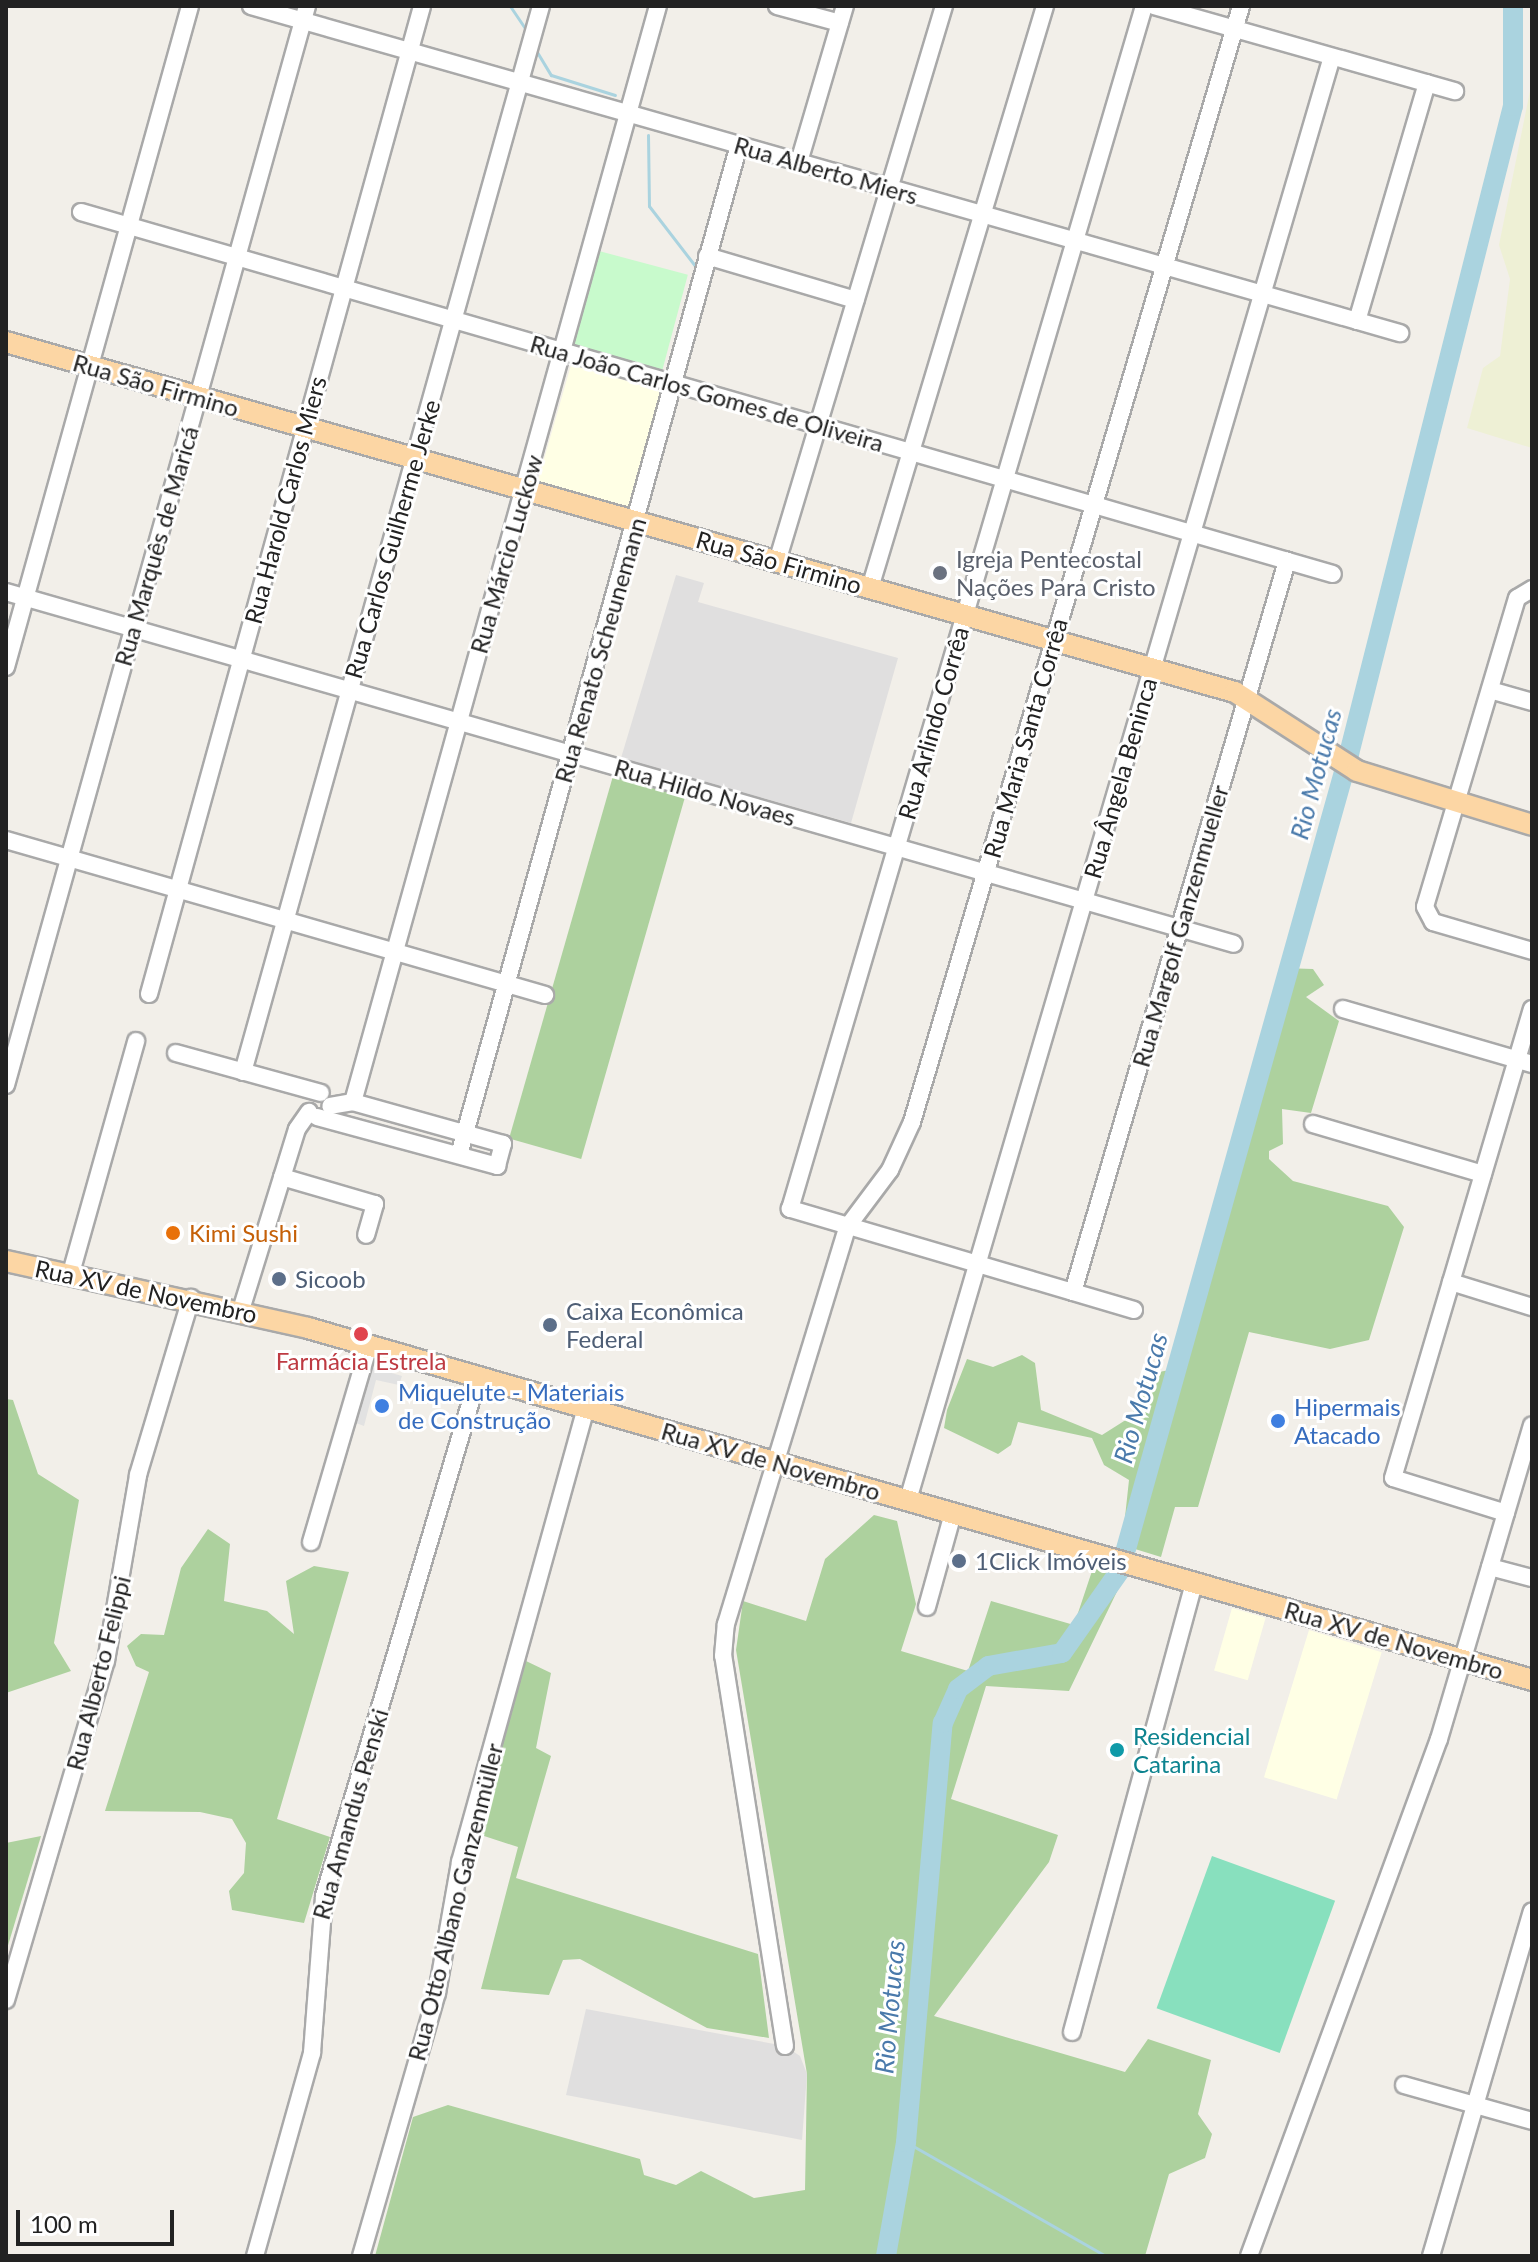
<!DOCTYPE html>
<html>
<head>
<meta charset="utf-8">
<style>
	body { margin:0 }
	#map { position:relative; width:1538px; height:2262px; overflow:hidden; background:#f2efe9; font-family:Lato,sans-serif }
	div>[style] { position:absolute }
	.residential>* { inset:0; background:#e0dfdf }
	.education>* { inset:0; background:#ffffe5; transform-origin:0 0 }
	.farmland>* { inset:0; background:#eef0d5 }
	.forest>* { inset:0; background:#add19e; transform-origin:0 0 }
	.park>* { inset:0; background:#c8facc; transform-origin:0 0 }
	.pitch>* { inset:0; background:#88e0be; transform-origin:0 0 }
	.parking>* { inset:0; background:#e2e2e2 }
	.stream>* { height:3px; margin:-1.5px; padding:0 1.5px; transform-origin:1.5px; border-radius:1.5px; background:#aad3df }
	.river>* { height:20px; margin:-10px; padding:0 10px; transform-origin:10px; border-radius:10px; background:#aad3df }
	.roads { filter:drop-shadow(2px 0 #a9a9a9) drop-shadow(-2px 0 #a9a9a9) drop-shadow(0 2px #a9a9a9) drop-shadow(0 -2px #a9a9a9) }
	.minor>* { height:16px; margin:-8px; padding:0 8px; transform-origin:8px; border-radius:8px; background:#fff }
	.major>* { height:20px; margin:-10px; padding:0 10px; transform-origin:10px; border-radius:10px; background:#fcd6a4 }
	.dots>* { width:22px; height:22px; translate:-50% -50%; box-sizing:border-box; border:4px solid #fff; border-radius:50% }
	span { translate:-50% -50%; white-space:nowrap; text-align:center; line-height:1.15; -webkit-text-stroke:6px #fff; paint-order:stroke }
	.street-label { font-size:24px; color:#222 }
	.worship-label { font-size:24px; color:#5b616d }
	.left { translate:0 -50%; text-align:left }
	.food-label { font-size:24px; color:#c56008 }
	.service-label { font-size:24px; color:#4e5e75 }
	.health-label { font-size:24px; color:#be3a42 }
	.shop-label { font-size:24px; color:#366cbe }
	.culture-label { font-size:24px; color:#0d838f }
	.water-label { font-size:26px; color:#4a7aab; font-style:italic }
	.frame { position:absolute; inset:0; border:8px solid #222; pointer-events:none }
	.scale { position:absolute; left:16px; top:2210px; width:158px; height:36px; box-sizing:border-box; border:4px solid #222; border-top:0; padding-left:10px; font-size:24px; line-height:28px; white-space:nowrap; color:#222; -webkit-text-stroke:6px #fff; paint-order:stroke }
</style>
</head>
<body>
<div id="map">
	<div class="residential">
		<div style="clip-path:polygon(676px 575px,704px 583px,698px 602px,898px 658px,851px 823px,621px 758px)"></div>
		<div style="clip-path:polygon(586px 2009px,785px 2046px,800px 2056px,807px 2074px,802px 2140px,566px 2095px)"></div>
	</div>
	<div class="education">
		<div style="left:571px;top:365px;width:94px;height:126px;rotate:16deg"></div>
		<div style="left:1232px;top:1608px;width:35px;height:65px;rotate:16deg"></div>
		<div style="left:1309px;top:1630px;width:76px;height:154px;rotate:17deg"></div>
	</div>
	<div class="farmland">
		<div style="clip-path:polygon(1532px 81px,1532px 448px,1467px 428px,1483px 368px,1500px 356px,1510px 279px,1499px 245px)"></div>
	</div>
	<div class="forest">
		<div style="left:613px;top:776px;width:75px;height:377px;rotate:16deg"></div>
		<div style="clip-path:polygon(1282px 968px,1313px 969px,1324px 985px,1306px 997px,1339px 1021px,1311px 1113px,1282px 1109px,1283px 1144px,1269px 1151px,1269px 1159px,1293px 1181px,1388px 1206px,1404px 1227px,1369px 1340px,1330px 1349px,1249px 1332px,1198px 1507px,1175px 1507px,1161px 1557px,1122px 1545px,1129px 1480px,1104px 1465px,1092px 1438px,1018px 1422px,1011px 1445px,998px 1454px,944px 1428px,947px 1410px,967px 1359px,993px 1367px,1022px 1355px,1035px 1363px,1041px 1410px,1102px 1435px,1132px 1416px,1141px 1375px,1170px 1370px)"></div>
		<div style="clip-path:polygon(6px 1399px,13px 1400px,38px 1474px,79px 1500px,54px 1643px,71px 1671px,6px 1693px)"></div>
		<div style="clip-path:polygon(874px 1515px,897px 1521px,916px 1604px,901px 1651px,968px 1671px,991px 1601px,1074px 1625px,1093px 1568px,1124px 1577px,1069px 1691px,986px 1686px,951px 1799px,1058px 1835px,1049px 1862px,934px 2016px,1125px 2072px,1148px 2039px,1211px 2060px,1198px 2114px,1212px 2134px,1205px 2158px,1169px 2174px,1145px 2256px,375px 2256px,413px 2117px,448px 2105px,640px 2159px,644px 2175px,676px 2185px,701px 2171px,754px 2198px,805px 2190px,807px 2074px,736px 1650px,743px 1601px,806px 1621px,825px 1559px)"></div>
		<div style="clip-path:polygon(208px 1529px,230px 1544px,224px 1601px,267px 1611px,294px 1634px,286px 1581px,314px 1566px,349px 1572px,277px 1819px,330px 1837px,304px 1923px,232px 1910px,229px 1891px,244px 1873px,246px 1843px,232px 1819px,200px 1812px,105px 1811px,149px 1672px,136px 1666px,127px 1646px,141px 1634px,164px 1635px,181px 1568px)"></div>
		<div style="clip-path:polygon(526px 1661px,551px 1673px,536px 1748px,551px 1756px,516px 1878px,758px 1954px,769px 2038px,707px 2028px,580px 1959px,563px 1960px,549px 1995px,481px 1989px,518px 1847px,481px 1835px,478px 1824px)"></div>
		<div style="clip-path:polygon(41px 1836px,6px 1952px,6px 1843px)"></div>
	</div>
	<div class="park">
		<div style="left:599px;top:251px;width:92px;height:98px;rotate:15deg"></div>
	</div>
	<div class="pitch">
		<div style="left:1212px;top:1856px;width:131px;height:162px;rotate:20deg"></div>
	</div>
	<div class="parking">
		<div style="clip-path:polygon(371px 1367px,402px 1376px,399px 1385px,376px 1380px,364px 1426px,356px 1423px)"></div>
	</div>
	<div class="stream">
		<div style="left:510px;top:6px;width:32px;rotate:56deg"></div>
		<div style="left:537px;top:52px;width:27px;rotate:59deg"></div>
		<div style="left:551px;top:75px;width:67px;rotate:17.4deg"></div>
		<div style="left:648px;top:135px;width:71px;rotate:89.2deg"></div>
		<div style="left:649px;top:206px;width:77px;rotate:52.4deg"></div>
		<div style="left:696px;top:267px;width:33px;rotate:104deg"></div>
		<div style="left:906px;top:2142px;width:230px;rotate:29.7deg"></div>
	</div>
	<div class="river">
		<div style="left:1126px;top:1549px;width:826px;rotate:-74.33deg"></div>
		<div style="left:1349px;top:754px;width:668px;rotate:-75.8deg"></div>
		<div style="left:1513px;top:106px;width:100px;rotate:-90deg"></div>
		<div style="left:886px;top:2256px;width:116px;rotate:-80deg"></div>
		<div style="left:906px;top:2142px;width:421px;rotate:-85deg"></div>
		<div style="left:943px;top:1723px;width:37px;rotate:-66deg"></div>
		<div style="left:958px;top:1689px;width:38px;rotate:-37deg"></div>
		<div style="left:988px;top:1666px;width:75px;rotate:-10deg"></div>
		<div style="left:1062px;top:1653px;width:99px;rotate:-54.9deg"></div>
	</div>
	<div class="roads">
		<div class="minor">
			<div style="left:251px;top:6px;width:1195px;rotate:15.89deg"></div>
			<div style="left:777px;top:6px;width:65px;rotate:15.1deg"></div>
			<div style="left:1154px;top:6px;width:313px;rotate:15.8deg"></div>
			<div style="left:799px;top:162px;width:163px;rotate:-73.6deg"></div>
			<div style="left:81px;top:212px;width:1303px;rotate:16.13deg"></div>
			<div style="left:707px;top:256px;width:155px;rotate:16.5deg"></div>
			<div style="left:1357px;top:321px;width:248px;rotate:-73.6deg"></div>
			<div style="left:777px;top:562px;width:581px;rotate:-73.28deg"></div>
			<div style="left:870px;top:588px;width:608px;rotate:-73.26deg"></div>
			<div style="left:1532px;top:589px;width:17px;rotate:149deg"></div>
			<div style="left:1517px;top:598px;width:322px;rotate:106.6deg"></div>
			<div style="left:1425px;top:907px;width:17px;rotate:62deg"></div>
			<div style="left:1433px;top:922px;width:103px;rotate:16.3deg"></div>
			<div style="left:6px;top:592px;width:1277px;rotate:15.99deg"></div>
			<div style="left:6px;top:667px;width:686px;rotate:-74.44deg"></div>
			<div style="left:1490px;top:690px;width:44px;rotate:15.9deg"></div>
			<div style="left:6px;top:840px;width:561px;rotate:16.04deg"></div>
			<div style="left:149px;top:994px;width:1025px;rotate:-74.55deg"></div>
			<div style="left:1343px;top:1009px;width:197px;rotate:16.2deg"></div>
			<div style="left:176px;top:1053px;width:150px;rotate:15.4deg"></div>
			<div style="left:243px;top:1072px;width:1107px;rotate:-74.38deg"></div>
			<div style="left:6px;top:1085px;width:1120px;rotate:-74.41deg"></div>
			<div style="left:353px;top:1102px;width:1138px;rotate:-74.45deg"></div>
			<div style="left:317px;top:1117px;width:187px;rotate:15.2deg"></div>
			<div style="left:497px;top:1166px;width:23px;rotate:-75deg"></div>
			<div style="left:503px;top:1144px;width:156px;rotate:-164.4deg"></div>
			<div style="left:353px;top:1102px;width:23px;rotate:170deg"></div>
			<div style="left:1313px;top:1124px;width:177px;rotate:16.4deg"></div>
			<div style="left:459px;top:1155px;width:1048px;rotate:-74.51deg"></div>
			<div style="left:282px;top:1177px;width:97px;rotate:16.2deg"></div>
			<div style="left:375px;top:1204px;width:32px;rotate:106deg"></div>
			<div style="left:71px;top:1273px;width:241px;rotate:-74.3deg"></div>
			<div style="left:1451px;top:1282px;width:85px;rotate:17.2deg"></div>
			<div style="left:1073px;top:1292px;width:762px;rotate:-73.68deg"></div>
			<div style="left:241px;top:1310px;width:189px;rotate:-72.8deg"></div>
			<div style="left:297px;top:1129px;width:21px;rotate:-55deg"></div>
			<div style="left:1134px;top:1310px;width:359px;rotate:-163.6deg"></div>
			<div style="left:790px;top:1209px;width:1254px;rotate:-73.6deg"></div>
			<div style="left:908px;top:1500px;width:1504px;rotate:-73.63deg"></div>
			<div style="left:1506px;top:1513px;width:118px;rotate:-162.8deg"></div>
			<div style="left:1393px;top:1478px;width:489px;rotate:-73.5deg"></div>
			<div style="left:311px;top:1542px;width:205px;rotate:-73.6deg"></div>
			<div style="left:1490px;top:1567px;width:43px;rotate:14.7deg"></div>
			<div style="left:927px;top:1607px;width:98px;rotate:-74.5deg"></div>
			<div style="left:6px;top:2000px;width:353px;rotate:-73.6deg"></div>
			<div style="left:106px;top:1661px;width:189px;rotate:-80.2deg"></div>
			<div style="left:138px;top:1475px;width:185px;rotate:-73.3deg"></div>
			<div style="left:1072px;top:2032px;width:465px;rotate:-74.8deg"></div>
			<div style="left:785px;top:2046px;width:395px;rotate:-99deg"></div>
			<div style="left:723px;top:1656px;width:32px;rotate:-85deg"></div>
			<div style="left:726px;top:1624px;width:416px;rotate:-73deg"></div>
			<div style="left:848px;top:1226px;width:70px;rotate:-53.1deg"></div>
			<div style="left:890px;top:1170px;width:53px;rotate:-65.4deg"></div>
			<div style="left:912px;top:1122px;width:1163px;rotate:-73.57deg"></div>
			<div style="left:1404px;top:2085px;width:133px;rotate:15.7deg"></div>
			<div style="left:255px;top:2256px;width:211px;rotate:-74.3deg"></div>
			<div style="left:312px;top:2053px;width:157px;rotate:-85.6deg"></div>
			<div style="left:324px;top:1896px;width:541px;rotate:-73.47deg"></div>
			<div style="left:361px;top:2256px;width:274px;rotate:-73.9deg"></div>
			<div style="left:437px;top:1993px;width:133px;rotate:-80deg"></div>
			<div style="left:460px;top:1862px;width:471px;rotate:-74.5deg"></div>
			<div style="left:1249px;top:2256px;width:551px;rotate:-69.82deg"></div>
			<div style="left:1439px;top:1739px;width:327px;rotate:-73.5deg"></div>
			<div style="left:1431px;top:2256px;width:359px;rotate:-73.7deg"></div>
		</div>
		<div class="major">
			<div style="left:6px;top:342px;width:1278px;rotate:15.9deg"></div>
			<div style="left:1235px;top:692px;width:145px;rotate:32.9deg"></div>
			<div style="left:1357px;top:771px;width:183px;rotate:17.1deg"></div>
			<div style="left:6px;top:1261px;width:309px;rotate:12.5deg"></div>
			<div style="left:308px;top:1328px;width:1274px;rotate:16.04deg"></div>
		</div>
	</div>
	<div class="dots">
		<div style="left:940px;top:573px;background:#6b7280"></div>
		<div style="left:173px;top:1233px;background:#e8710a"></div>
		<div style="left:279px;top:1279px;background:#5c6f8a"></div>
		<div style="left:550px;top:1325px;background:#5c6f8a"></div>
		<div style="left:361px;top:1334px;background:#e0444e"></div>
		<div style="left:382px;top:1406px;background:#3f7fe0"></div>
		<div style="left:1278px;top:1421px;background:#3f7fe0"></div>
		<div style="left:959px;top:1561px;background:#5c6f8a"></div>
		<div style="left:1117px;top:1750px;background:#0f9aa8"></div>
	</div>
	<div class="street-label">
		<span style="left:826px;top:170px;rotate:16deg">Rua Alberto Miers</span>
		<span style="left:156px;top:385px;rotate:16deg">Rua São Firmino</span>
		<span style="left:707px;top:393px;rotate:16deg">Rua João Carlos Gomes de Oliveira</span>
		<span style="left:285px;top:500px;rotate:-75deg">Rua Harold Carlos Miers</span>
		<span style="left:392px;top:539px;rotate:-74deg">Rua Carlos Guilherme Jerke</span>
		<span style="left:156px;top:546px;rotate:-74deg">Rua Marquês de Maricá</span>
		<span style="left:506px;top:554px;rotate:-74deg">Rua Márcio Luckow</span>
		<span style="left:779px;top:562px;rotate:16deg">Rua São Firmino</span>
		<span style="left:600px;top:650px;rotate:-74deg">Rua Renato Scheunemann</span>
		<span style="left:933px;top:723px;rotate:-74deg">Rua Arlindo Corrêa</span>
		<span style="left:1025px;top:738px;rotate:-74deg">Rua Maria Santa Corrêa</span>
		<span style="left:1120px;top:778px;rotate:-74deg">Rua Ângela Beninca</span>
		<span style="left:705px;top:792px;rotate:16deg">Rua Hildo Novaes</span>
		<span style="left:1180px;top:926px;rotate:-74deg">Rua Margolf Ganzenmueller</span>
		<span style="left:146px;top:1291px;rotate:12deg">Rua XV de Novembro</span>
		<span style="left:771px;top:1461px;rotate:16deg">Rua XV de Novembro</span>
		<span style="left:1394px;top:1640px;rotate:16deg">Rua XV de Novembro</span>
		<span style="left:98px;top:1673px;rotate:-76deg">Rua Alberto Felippi</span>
		<span style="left:350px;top:1814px;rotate:-74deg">Rua Amandus Penski</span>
		<span style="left:455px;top:1902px;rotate:-76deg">Rua Otto Albano Ganzenmüller</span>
	</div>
	<div class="worship-label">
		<span class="left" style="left:956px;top:573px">Igreja Pentecostal<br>Nações Para Cristo</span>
	</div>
	<div class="food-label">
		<span class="left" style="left:189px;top:1233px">Kimi Sushi</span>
	</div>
	<div class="service-label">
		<span class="left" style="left:295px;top:1279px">Sicoob</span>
		<span class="left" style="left:566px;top:1325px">Caixa Econômica<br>Federal</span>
		<span class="left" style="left:975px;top:1561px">1Click Imóveis</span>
	</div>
	<div class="health-label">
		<span style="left:361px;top:1361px">Farmácia Estrela</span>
	</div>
	<div class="shop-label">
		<span class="left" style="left:398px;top:1406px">Miquelute - Materiais<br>de Construção</span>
		<span class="left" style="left:1294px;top:1421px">Hipermais<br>Atacado</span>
	</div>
	<div class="culture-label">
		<span class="left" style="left:1133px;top:1750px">Residencial<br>Catarina</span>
	</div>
	<div class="water-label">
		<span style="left:1316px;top:774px;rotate:-75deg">Rio Motucas</span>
		<span style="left:1141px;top:1398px;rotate:-74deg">Rio Motucas</span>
		<span style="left:890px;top:2007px;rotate:-85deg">Rio Motucas</span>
	</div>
	<div class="frame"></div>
	<div class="scale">100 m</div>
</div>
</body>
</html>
